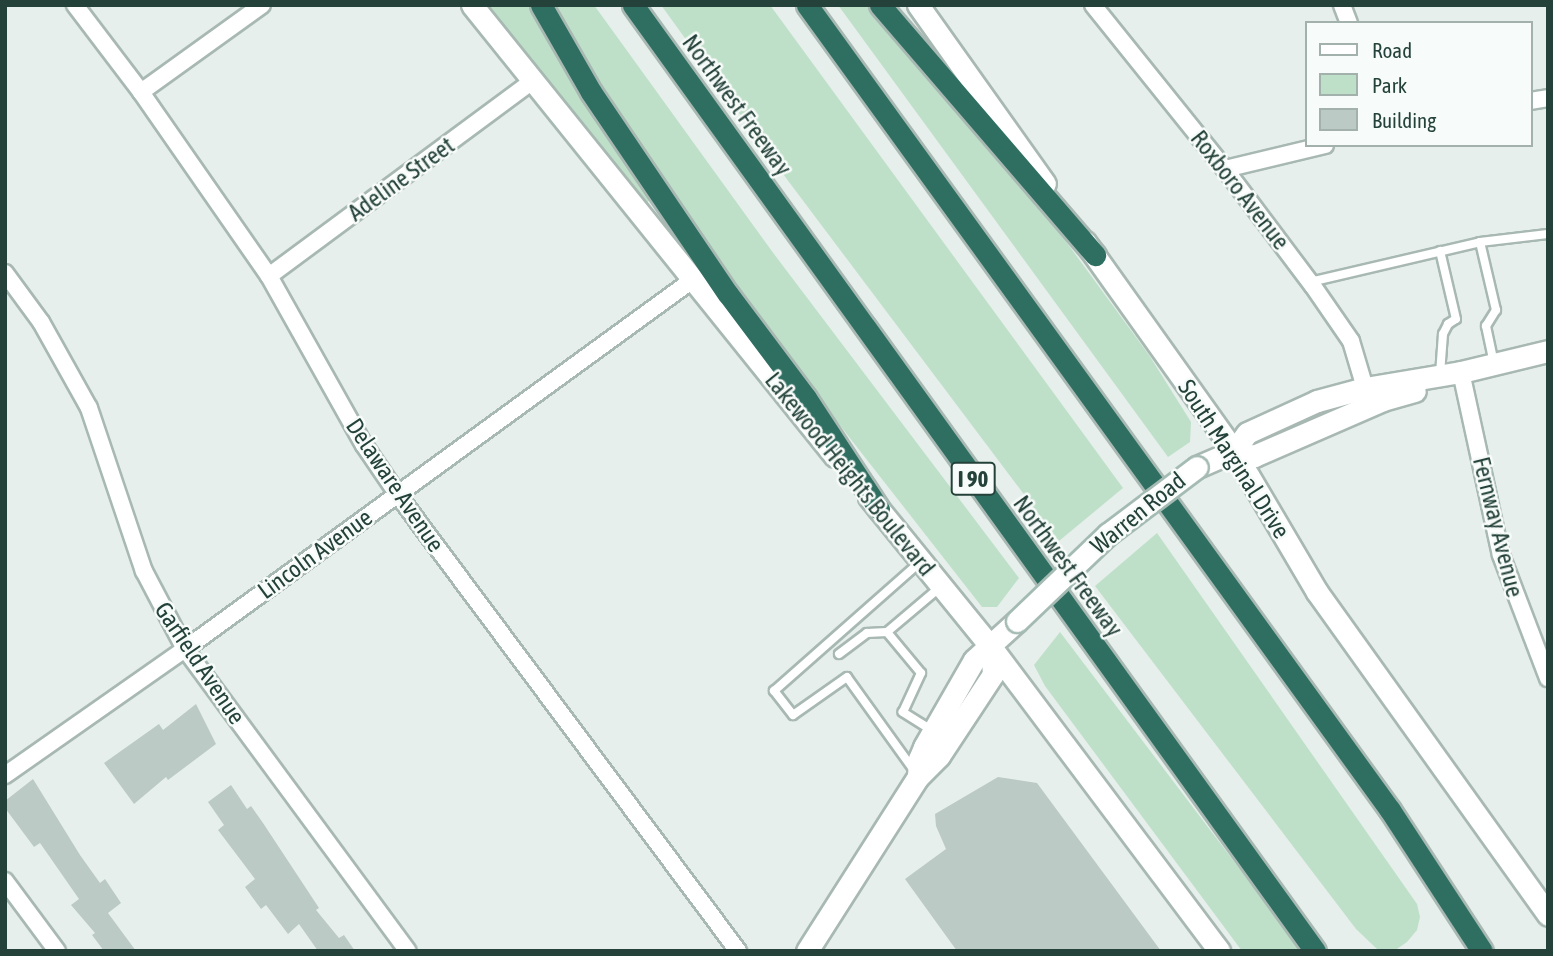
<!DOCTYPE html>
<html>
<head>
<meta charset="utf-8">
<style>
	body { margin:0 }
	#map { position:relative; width:1553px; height:956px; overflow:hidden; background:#e6efeb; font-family:"Asap Condensed",sans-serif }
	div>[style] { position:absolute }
	.green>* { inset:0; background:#bfe0c8 }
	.building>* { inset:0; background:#bbcac4 }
	.roads { filter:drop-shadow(2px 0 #a8b8b2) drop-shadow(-2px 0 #a8b8b2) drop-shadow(0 2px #a8b8b2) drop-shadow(0 -2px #a8b8b2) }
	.lane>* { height:8px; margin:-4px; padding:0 4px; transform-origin:4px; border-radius:4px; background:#fff }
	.street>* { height:16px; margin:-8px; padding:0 8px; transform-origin:8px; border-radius:8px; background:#fff }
	.secondary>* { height:21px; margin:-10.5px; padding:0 10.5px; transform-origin:10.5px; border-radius:10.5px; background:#fff }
	.highway>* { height:21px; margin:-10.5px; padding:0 10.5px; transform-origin:10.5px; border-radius:10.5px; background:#2f6f62 }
	.bridges { filter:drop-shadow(2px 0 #a4bbb3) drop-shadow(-2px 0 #a4bbb3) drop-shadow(0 2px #a4bbb3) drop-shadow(0 -2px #a4bbb3) }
	.secondary-bridge>* { height:21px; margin:-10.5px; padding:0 10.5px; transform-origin:10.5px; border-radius:10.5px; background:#fff }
	span { translate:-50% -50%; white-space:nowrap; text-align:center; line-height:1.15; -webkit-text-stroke:5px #f7fbf9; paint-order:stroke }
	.shield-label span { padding:2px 5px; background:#f7fbf9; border:2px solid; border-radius:5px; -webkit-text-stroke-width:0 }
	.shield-label { font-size:23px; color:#24423a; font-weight:700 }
	.street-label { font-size:24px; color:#24423a }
	.frame { position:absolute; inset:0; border:7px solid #24423a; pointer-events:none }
	.legend { position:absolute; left:1305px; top:21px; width:228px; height:126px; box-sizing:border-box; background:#f7fbf9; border:2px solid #a3b1ad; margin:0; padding:9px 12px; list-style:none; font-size:21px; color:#24423a }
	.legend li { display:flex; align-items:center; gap:14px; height:35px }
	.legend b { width:35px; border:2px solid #a3b1ad }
</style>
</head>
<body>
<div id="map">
	<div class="green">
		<div style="clip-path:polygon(486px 5px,530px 5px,590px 108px,652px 199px,646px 203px)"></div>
		<div style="clip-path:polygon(550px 5px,594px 5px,774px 254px,1019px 578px,997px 607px,982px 607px,835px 419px,688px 222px)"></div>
		<div style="clip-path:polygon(661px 5px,770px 5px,1123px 488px,1059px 541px,789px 182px)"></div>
		<div style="clip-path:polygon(838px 5px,867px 5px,1040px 206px,1149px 355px,1191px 422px,1190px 442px,1168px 457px)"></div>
		<div style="clip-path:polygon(1157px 533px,1417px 904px,1420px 917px,1417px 930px,1407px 942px,1394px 951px,1377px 949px,1356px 929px,1095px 586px)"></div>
		<div style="clip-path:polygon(1060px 632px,1302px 951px,1242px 951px,1045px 686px,1034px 665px)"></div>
	</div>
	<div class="building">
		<div style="clip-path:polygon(196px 704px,216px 744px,168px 780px,166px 777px,134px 804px,104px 763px,159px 724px,163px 730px)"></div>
		<div style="clip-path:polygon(998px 777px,1037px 783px,1161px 951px,957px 951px,905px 879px,946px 849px,936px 826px,935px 814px)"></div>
		<div style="clip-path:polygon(33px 779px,80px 855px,100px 883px,105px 879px,121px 903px,108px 913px,136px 951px,104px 951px,92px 935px,95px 933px,71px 905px,79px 899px,40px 843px,34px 847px,5px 808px,5px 801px)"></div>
		<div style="clip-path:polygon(231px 785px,247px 809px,251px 806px,263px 823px,319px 908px,316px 910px,339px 938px,344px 935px,355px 951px,318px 951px,299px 924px,288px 934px,266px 905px,261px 909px,245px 887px,255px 879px,218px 830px,224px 825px,208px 802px)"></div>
	</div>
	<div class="roads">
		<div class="lane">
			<div style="left:1480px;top:242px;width:70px;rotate:76.8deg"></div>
			<div style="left:1496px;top:310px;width:19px;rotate:122deg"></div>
			<div style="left:1486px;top:326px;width:39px;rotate:78deg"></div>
			<div style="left:1310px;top:282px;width:175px;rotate:-13.2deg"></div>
			<div style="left:1480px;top:242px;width:68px;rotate:-6.7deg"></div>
			<div style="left:1440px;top:374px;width:40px;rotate:-85.7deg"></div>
			<div style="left:1443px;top:334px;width:11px;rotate:-63deg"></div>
			<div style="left:1448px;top:324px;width:9px;rotate:-32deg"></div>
			<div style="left:1456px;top:319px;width:70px;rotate:-103.2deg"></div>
			<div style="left:839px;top:654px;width:35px;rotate:-37deg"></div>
			<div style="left:867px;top:633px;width:20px;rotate:-3deg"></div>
			<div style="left:933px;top:731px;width:36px;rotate:-148deg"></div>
			<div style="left:903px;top:712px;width:43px;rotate:-65.2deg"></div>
			<div style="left:921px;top:673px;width:53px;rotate:-129.7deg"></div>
			<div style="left:887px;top:632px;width:68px;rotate:-40.2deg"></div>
			<div style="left:913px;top:769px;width:113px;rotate:-125.7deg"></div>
			<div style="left:847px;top:677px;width:66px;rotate:144.9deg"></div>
			<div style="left:793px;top:715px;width:31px;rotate:-128deg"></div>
			<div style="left:774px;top:691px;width:193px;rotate:-41.4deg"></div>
		</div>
		<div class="street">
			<div style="left:75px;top:5px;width:109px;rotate:52.8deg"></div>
			<div style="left:141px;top:92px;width:224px;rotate:55.2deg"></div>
			<div style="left:269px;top:276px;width:194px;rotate:60.7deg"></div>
			<div style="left:364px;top:445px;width:60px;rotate:55.8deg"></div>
			<div style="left:398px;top:495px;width:569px;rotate:53.29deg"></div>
			<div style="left:1093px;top:5px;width:211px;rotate:51.2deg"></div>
			<div style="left:1225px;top:169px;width:146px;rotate:53.1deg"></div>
			<div style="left:1313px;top:286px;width:67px;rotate:55.4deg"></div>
			<div style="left:1351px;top:341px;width:49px;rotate:73.4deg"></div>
			<div style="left:1342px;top:5px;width:19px;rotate:69deg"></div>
			<div style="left:141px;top:92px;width:149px;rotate:-35.7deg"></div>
			<div style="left:1530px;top:101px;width:18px;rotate:-9deg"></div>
			<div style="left:1225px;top:169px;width:103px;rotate:-13.5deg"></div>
			<div style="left:5px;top:273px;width:61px;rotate:53.7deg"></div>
			<div style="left:41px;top:322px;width:98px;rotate:60.8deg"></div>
			<div style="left:89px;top:408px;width:172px;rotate:71.4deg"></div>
			<div style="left:144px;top:571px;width:88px;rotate:62.3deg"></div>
			<div style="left:185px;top:649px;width:375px;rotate:53.6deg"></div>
			<div style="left:269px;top:276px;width:328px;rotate:-36.5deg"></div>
			<div style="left:1461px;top:372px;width:187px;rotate:77.7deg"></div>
			<div style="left:1501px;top:555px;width:132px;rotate:69.1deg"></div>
			<div style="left:5px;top:775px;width:220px;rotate:-35deg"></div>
			<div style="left:185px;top:649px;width:626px;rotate:-36.03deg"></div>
			<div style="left:5px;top:881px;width:87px;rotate:53.4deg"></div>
		</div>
		<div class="secondary">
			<div style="left:472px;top:5px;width:579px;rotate:51.17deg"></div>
			<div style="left:918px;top:5px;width:219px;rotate:54.6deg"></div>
			<div style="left:1085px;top:242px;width:257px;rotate:54.5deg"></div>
			<div style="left:1234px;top:451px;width:164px;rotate:59.5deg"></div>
			<div style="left:1317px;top:592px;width:397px;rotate:54.4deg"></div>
			<div style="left:1234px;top:451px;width:21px;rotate:14deg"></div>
			<div style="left:1254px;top:456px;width:141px;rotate:-23.5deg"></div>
			<div style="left:1383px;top:400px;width:33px;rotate:-16deg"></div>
			<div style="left:1197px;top:467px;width:40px;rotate:-23.4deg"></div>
			<div style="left:1234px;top:451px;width:22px;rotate:-54deg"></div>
			<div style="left:1247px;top:433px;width:77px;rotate:-24.6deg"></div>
			<div style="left:1317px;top:401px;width:50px;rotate:-15.2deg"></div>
			<div style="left:1365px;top:388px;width:97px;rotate:-9.5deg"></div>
			<div style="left:1461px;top:372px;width:89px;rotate:-13.6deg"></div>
			<div style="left:869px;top:497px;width:193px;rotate:50.9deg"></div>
			<div style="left:991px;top:647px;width:380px;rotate:53.1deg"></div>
			<div style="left:918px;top:777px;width:18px;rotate:-87deg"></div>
			<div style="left:919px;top:759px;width:13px;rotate:-67deg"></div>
			<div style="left:924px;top:747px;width:100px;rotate:-60.1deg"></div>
			<div style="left:974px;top:660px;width:58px;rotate:-42.2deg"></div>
			<div style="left:807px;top:951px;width:206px;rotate:-57.5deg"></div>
			<div style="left:918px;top:777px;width:30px;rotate:-45deg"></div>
			<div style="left:939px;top:756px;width:98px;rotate:-56.6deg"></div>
			<div style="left:993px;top:674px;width:27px;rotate:-94deg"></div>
		</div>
		<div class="highway">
			<div style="left:541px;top:5px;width:100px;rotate:60.1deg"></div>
			<div style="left:591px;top:92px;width:244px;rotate:55.9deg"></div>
			<div style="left:728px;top:294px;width:130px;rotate:53.1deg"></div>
			<div style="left:806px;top:398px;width:133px;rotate:56.7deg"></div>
			<div style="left:633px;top:5px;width:1166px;rotate:54.21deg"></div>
			<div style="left:807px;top:5px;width:994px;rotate:54.09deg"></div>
			<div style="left:1390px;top:810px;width:168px;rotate:56.9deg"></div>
			<div style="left:880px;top:5px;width:330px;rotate:49.3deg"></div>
		</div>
	</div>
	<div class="bridges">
		<div class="secondary-bridge">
			<div style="left:1017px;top:621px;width:126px;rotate:-43.7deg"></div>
			<div style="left:1108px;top:534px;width:111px;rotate:-37deg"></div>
		</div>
	</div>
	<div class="shield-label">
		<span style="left:973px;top:479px">I 90</span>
	</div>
	<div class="street-label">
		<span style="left:737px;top:105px;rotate:54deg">Northwest Freeway</span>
		<span style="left:401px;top:179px;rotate:-36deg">Adeline Street</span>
		<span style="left:1240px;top:190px;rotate:52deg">Roxboro Avenue</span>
		<span style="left:1234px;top:459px;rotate:57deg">South Marginal Drive</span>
		<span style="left:850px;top:474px;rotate:51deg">Lakewood Heights Boulevard</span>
		<span style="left:395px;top:485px;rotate:56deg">Delaware Avenue</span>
		<span style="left:1138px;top:513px;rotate:-39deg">Warren Road</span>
		<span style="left:1498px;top:527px;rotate:76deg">Fernway Avenue</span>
		<span style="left:315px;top:554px;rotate:-36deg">Lincoln Avenue</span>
		<span style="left:1068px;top:566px;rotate:54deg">Northwest Freeway</span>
		<span style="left:200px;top:663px;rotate:56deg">Garfield Avenue</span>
	</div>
	<div class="frame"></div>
	<ul class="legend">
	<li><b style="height:9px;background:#fff"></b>Road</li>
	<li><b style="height:19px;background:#bfe0c8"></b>Park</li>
	<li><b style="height:19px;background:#bbcac4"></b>Building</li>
	</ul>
</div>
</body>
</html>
